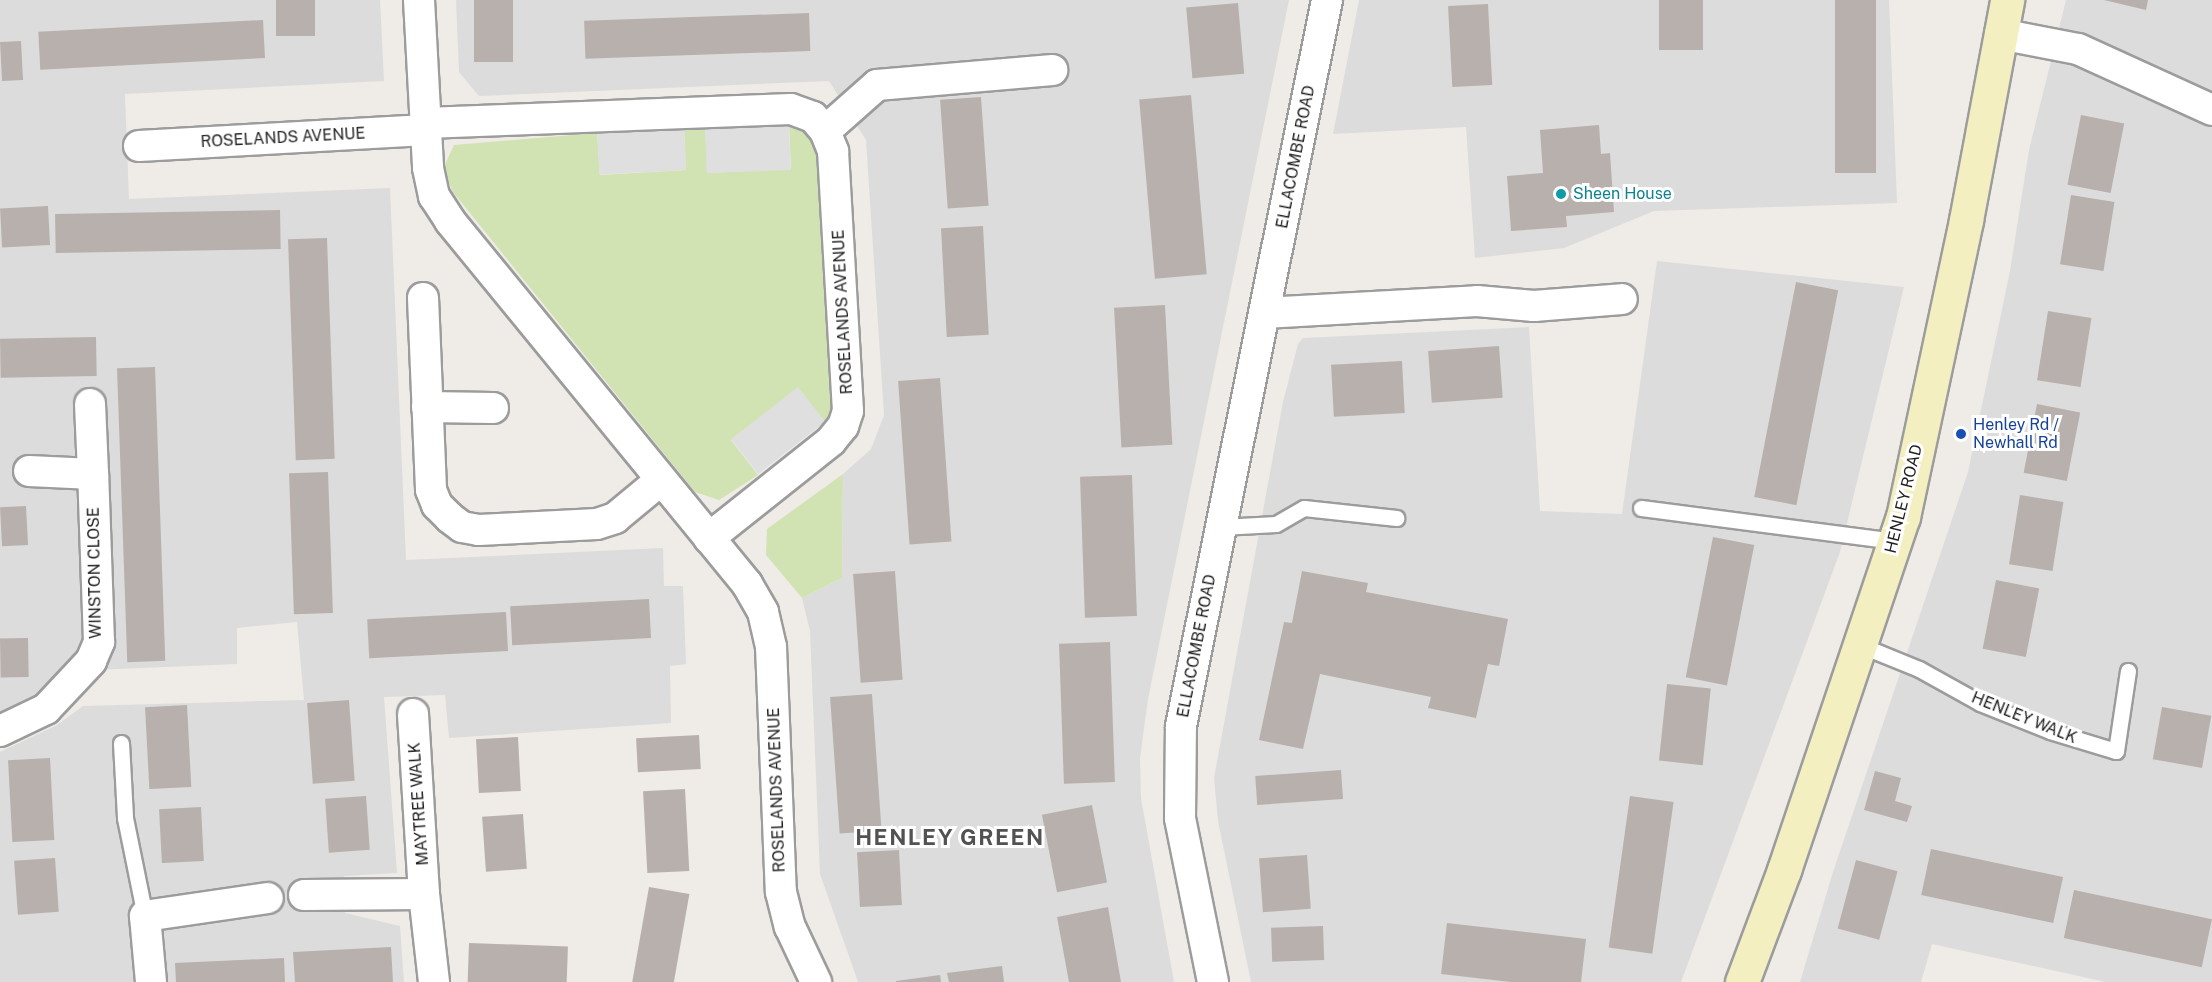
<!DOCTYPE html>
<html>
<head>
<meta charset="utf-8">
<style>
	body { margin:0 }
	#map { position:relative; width:2212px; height:982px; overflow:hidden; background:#efebe7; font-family:"Public Sans",sans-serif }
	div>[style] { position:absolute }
	.residential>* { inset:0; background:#dddcdc }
	.grass>* { inset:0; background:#d1e3b2 }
	.parking>* { inset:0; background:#dfdfdf; transform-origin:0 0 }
	.building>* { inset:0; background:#b8b0ad; transform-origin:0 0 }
	.roads { filter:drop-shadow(2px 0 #9c9c9c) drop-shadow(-2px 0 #9c9c9c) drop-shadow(0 2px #9c9c9c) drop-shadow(0 -2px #9c9c9c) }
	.service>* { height:15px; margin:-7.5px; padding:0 7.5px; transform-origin:7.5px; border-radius:7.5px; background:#fff }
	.minor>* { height:30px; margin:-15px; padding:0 15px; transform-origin:15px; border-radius:15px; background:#fff }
	.secondary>* { height:33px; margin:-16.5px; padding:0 16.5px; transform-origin:16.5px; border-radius:16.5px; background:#f3efc1 }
	.dots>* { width:16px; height:16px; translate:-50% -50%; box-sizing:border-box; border:3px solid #fff; border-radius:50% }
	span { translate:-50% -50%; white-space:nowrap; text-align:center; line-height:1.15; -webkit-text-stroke:6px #fff; paint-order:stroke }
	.street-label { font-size:16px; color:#1f1f1f }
	.culture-label { font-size:16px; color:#0d838f }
	.left { translate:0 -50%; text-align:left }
	.transit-label { font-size:16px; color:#164399 }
	.district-label { font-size:22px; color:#525252; font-weight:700; letter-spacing:1.5px }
</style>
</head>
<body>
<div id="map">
	<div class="residential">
		<div style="clip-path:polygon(0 0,380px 0,384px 81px,125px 94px,129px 199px,390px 188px,406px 560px,663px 548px,664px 586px,683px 586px,686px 664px,670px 666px,671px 723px,449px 738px,445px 695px,384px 697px,397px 873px,344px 876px,345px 913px,400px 926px,404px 982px,0 982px,0 752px,57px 725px,83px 706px,304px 700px,297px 622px,237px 628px,237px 664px,70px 671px,55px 688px,0 719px)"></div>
		<div style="clip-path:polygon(456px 0,1289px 0,1148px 699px,1140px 758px,1141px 798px,1174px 982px,858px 982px,820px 874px,810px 631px,802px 598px,842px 578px,843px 474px,871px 449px,884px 415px,866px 140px,829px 81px,479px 96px,459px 72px)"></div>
		<div style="clip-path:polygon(1359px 0,1889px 0,1897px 203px,1654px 211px,1564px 248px,1475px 258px,1466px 127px,1333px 134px)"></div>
		<div style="clip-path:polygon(2066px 0,2212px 0,2212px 982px,2106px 982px,1932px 944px,1921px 982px,1800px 982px,1833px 872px,1968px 472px,2010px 271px,2029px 150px)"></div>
		<div style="clip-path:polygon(1657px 261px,1904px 287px,1840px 552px,1681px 982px,1251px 982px,1218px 821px,1214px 778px,1283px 402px,1298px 344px,1303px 338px,1529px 327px,1540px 511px,1622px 514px)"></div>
	</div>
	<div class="grass">
		<div style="clip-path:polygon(789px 123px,804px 126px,818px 143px,835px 406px,825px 422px,798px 388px,731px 440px,758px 475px,719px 500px,695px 492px,453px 192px,443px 169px,454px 145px,597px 133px,600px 175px,686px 170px,684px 128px,705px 127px,708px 173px,791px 169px)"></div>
		<div style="clip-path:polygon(843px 474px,842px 578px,802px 598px,766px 555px,767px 529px)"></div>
	</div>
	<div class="parking">
		<div style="left:789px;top:123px;width:47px;height:84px;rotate:88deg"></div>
		<div style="left:684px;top:128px;width:42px;height:87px;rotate:87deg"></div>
		<div style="left:798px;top:387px;width:44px;height:85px;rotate:52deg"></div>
	</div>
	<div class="building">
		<div style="left:276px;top:0;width:39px;height:36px"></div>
		<div style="left:474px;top:0;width:39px;height:62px"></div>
		<div style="left:1659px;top:0;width:44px;height:50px"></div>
		<div style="left:1835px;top:0;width:41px;height:173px"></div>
		<div style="clip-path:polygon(2104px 0,2148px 0,2146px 10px)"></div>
		<div style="left:1238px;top:3px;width:71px;height:52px;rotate:85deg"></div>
		<div style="left:1488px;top:4px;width:81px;height:40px;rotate:87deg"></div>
		<div style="left:809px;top:13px;width:38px;height:225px;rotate:88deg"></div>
		<div style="left:263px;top:20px;width:38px;height:225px;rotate:87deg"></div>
		<div style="left:21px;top:41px;width:39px;height:21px;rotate:87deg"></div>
		<div style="left:1191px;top:95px;width:180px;height:52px;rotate:85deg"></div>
		<div style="left:981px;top:97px;width:109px;height:41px;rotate:86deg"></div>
		<div style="left:2081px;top:115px;width:44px;height:71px;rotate:11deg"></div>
		<div style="clip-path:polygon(1599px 125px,1601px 154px,1610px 153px,1614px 212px,1566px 216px,1567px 227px,1511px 231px,1507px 176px,1543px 173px,1540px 130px)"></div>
		<div style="left:2071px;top:195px;width:44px;height:70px;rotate:9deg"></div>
		<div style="left:48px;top:206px;width:39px;height:48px;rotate:87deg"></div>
		<div style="left:280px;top:210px;width:39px;height:225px;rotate:89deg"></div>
		<div style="left:983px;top:226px;width:109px;height:42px;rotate:87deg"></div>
		<div style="left:327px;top:238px;width:221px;height:39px;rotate:88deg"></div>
		<div style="left:1796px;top:282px;width:43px;height:219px;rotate:11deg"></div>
		<div style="left:1165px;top:305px;width:140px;height:51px;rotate:87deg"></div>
		<div style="left:2048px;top:311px;width:44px;height:70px;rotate:9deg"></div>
		<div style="left:96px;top:337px;width:39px;height:96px;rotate:89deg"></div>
		<div style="left:1499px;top:346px;width:52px;height:71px;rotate:86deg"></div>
		<div style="left:1402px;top:361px;width:52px;height:71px;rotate:87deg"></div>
		<div style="left:155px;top:367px;width:294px;height:38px;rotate:88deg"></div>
		<div style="left:940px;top:378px;width:164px;height:42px;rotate:86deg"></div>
		<div style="left:2037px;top:404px;width:44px;height:70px;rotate:11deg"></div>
		<div style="left:328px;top:472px;width:141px;height:39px;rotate:88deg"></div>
		<div style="left:1132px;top:475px;width:141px;height:52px;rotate:88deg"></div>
		<div style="left:2020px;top:495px;width:44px;height:70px;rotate:9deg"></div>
		<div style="left:26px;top:506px;width:39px;height:26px;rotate:87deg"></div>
		<div style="left:1713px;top:537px;width:42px;height:143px;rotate:11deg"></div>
		<div style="left:895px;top:571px;width:109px;height:42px;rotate:86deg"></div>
		<div style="clip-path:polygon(1302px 571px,1368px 583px,1366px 592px,1508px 619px,1499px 666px,1488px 664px,1476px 718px,1428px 708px,1431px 697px,1320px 674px,1303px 749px,1259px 740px,1284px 622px,1292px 623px)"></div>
		<div style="left:1996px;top:580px;width:44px;height:70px;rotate:11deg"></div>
		<div style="left:649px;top:599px;width:39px;height:139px;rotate:87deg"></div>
		<div style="left:506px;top:612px;width:39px;height:139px;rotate:87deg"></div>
		<div style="left:28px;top:638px;width:39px;height:28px;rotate:89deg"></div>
		<div style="left:1110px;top:642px;width:140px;height:51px;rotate:88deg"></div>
		<div style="left:1667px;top:684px;width:44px;height:77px;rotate:6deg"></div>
		<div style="left:872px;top:694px;width:137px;height:42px;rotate:86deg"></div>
		<div style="left:349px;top:700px;width:81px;height:42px;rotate:86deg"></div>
		<div style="left:187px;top:705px;width:82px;height:42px;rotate:87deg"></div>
		<div style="left:2162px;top:707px;width:50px;height:53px;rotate:10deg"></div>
		<div style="left:699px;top:735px;width:34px;height:63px;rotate:87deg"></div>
		<div style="left:518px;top:737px;width:54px;height:42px;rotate:87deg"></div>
		<div style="left:50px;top:758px;width:82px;height:42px;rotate:87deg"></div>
		<div style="left:1341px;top:770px;width:29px;height:86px;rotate:86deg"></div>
		<div style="clip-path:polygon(1875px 771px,1901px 778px,1895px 801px,1912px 806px,1907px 822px,1864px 810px)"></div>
		<div style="left:685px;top:789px;width:82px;height:42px;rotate:87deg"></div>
		<div style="left:366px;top:796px;width:54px;height:41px;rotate:86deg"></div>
		<div style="left:1630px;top:796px;width:44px;height:153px;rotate:8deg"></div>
		<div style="left:1092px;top:805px;width:79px;height:51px;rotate:79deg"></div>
		<div style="left:201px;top:807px;width:54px;height:42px;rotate:87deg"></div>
		<div style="left:523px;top:814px;width:55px;height:41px;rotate:86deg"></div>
		<div style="left:1931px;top:849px;width:135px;height:47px;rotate:12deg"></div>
		<div style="left:899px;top:850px;width:55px;height:42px;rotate:87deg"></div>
		<div style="left:1307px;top:855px;width:54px;height:48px;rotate:86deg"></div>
		<div style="left:55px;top:858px;width:54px;height:41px;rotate:86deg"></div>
		<div style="left:1856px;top:860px;width:43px;height:71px;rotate:15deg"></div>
		<div style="left:649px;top:887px;width:41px;height:97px;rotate:10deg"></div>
		<div style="left:2074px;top:890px;width:141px;height:49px;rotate:12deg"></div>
		<div style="clip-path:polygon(1108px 907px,1121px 982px,1069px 982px,1057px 917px)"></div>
		<div style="clip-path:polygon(1447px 923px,1586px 939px,1581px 982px,1511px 982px,1441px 974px)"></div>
		<div style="left:1323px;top:926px;width:34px;height:52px;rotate:88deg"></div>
		<div style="left:469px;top:943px;width:99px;height:39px;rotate:2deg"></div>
		<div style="clip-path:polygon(391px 947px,393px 982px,295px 982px,293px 952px)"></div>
		<div style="clip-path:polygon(284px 958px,285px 982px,176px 982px,175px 963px)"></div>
		<div style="clip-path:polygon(1002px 966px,1004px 982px,949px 982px,947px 973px)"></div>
		<div style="clip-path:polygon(940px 975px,941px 982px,896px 982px,896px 981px)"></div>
	</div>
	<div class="roads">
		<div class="service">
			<div style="left:1641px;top:508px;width:256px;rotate:7.4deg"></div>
			<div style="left:1221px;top:527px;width:55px;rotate:-3.1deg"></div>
			<div style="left:1276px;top:524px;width:32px;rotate:-30deg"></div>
			<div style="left:1304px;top:508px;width:93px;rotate:6.2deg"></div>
			<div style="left:1860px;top:645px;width:64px;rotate:22.1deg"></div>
			<div style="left:1919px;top:669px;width:70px;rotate:29.1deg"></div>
			<div style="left:1980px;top:703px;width:75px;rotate:21.8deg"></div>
			<div style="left:2050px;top:731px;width:69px;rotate:16.9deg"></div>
			<div style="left:2116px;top:751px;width:81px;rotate:-81.5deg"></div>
			<div style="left:121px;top:743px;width:75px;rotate:86.9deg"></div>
			<div style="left:125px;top:818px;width:100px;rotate:78.5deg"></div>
		</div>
		<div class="minor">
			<div style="left:419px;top:0;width:168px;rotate:86.9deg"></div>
			<div style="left:428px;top:168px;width:29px;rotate:78deg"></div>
			<div style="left:434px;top:196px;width:30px;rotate:57deg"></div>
			<div style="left:450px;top:221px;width:469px;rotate:50.7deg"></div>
			<div style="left:747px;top:584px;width:32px;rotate:60deg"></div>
			<div style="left:763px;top:612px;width:36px;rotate:77deg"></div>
			<div style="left:771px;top:647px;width:245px;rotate:87.7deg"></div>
			<div style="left:781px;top:892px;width:36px;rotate:76deg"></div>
			<div style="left:790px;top:927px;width:61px;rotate:64.7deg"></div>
			<div style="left:2000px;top:34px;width:79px;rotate:10.9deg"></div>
			<div style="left:2078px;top:49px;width:147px;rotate:24.5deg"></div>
			<div style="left:426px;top:123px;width:365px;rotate:-2.2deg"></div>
			<div style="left:791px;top:109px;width:23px;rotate:20deg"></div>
			<div style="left:813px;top:117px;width:18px;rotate:49deg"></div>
			<div style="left:825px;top:131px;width:22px;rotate:68deg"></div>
			<div style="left:833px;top:151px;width:260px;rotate:86.7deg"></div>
			<div style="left:848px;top:411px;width:16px;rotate:108deg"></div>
			<div style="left:843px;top:426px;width:19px;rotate:129deg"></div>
			<div style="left:831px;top:441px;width:156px;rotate:141.5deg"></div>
			<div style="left:825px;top:131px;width:69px;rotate:-41.5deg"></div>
			<div style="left:877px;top:85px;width:176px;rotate:-4.9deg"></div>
			<div style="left:139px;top:146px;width:287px;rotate:-3.2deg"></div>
			<div style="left:423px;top:298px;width:192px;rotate:87.6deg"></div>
			<div style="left:431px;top:490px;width:16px;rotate:68deg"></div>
			<div style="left:437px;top:505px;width:18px;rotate:45deg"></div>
			<div style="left:450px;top:518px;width:15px;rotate:37deg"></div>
			<div style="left:462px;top:527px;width:17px;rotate:10deg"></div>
			<div style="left:479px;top:530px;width:118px;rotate:-2.9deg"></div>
			<div style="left:597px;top:524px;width:19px;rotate:-18deg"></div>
			<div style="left:615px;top:518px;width:60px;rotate:-39.6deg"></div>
			<div style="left:1264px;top:313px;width:213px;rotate:-3.2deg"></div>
			<div style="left:1477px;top:301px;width:57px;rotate:5deg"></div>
			<div style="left:1534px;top:306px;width:88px;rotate:-4.5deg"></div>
			<div style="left:90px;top:404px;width:70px;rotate:87.5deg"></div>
			<div style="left:427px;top:407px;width:66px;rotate:0.9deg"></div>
			<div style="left:413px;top:714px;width:180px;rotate:86.5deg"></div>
			<div style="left:0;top:731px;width:51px;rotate:-25.6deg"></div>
			<div style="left:46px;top:709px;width:66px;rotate:-46.8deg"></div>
			<div style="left:91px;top:661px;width:21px;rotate:-67deg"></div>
			<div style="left:99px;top:642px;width:168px;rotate:-92deg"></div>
			<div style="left:93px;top:474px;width:64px;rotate:-177.3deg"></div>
			<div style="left:304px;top:895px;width:120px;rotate:-0.5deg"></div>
			<div style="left:424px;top:894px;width:89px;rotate:83.5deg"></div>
			<div style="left:151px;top:982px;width:66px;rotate:-95.2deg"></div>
			<div style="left:145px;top:916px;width:124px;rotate:-8.3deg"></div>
			<div style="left:1213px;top:982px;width:167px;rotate:-101.4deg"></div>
			<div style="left:1180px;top:818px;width:92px;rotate:-89.4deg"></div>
			<div style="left:1181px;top:726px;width:741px;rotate:-78.63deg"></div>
		</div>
		<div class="secondary">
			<div style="left:1742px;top:982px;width:120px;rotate:-69.4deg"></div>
			<div style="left:1784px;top:870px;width:373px;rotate:-71.4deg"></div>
			<div style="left:1903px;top:517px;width:304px;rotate:-78deg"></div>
			<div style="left:1966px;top:220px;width:224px;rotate:-79.4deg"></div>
		</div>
	</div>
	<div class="dots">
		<div style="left:1561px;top:194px;background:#0f9aa8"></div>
		<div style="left:1961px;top:434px;background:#1a4fb4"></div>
	</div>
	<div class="street-label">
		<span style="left:283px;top:138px;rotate:-3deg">ROSELANDS AVENUE</span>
		<span style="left:1296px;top:157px;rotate:-79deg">ELLACOMBE ROAD</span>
		<span style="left:843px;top:312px;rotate:-93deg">ROSELANDS AVENUE</span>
		<span style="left:1904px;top:499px;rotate:-76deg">HENLEY ROAD</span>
		<span style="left:95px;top:573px;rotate:-91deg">WINSTON CLOSE</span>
		<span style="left:1197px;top:646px;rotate:-79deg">ELLACOMBE ROAD</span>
		<span style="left:2024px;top:718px;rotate:22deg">HENLEY WALK</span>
		<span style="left:777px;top:790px;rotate:-92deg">ROSELANDS AVENUE</span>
		<span style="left:419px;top:804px;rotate:-94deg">MAYTREE WALK</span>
	</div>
	<div class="culture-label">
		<span class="left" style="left:1573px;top:194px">Sheen House</span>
	</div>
	<div class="transit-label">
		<span class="left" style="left:1973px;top:434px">Henley Rd /<br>Newhall Rd</span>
	</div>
	<div class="district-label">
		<span style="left:950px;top:838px">HENLEY GREEN</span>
	</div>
</div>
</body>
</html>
